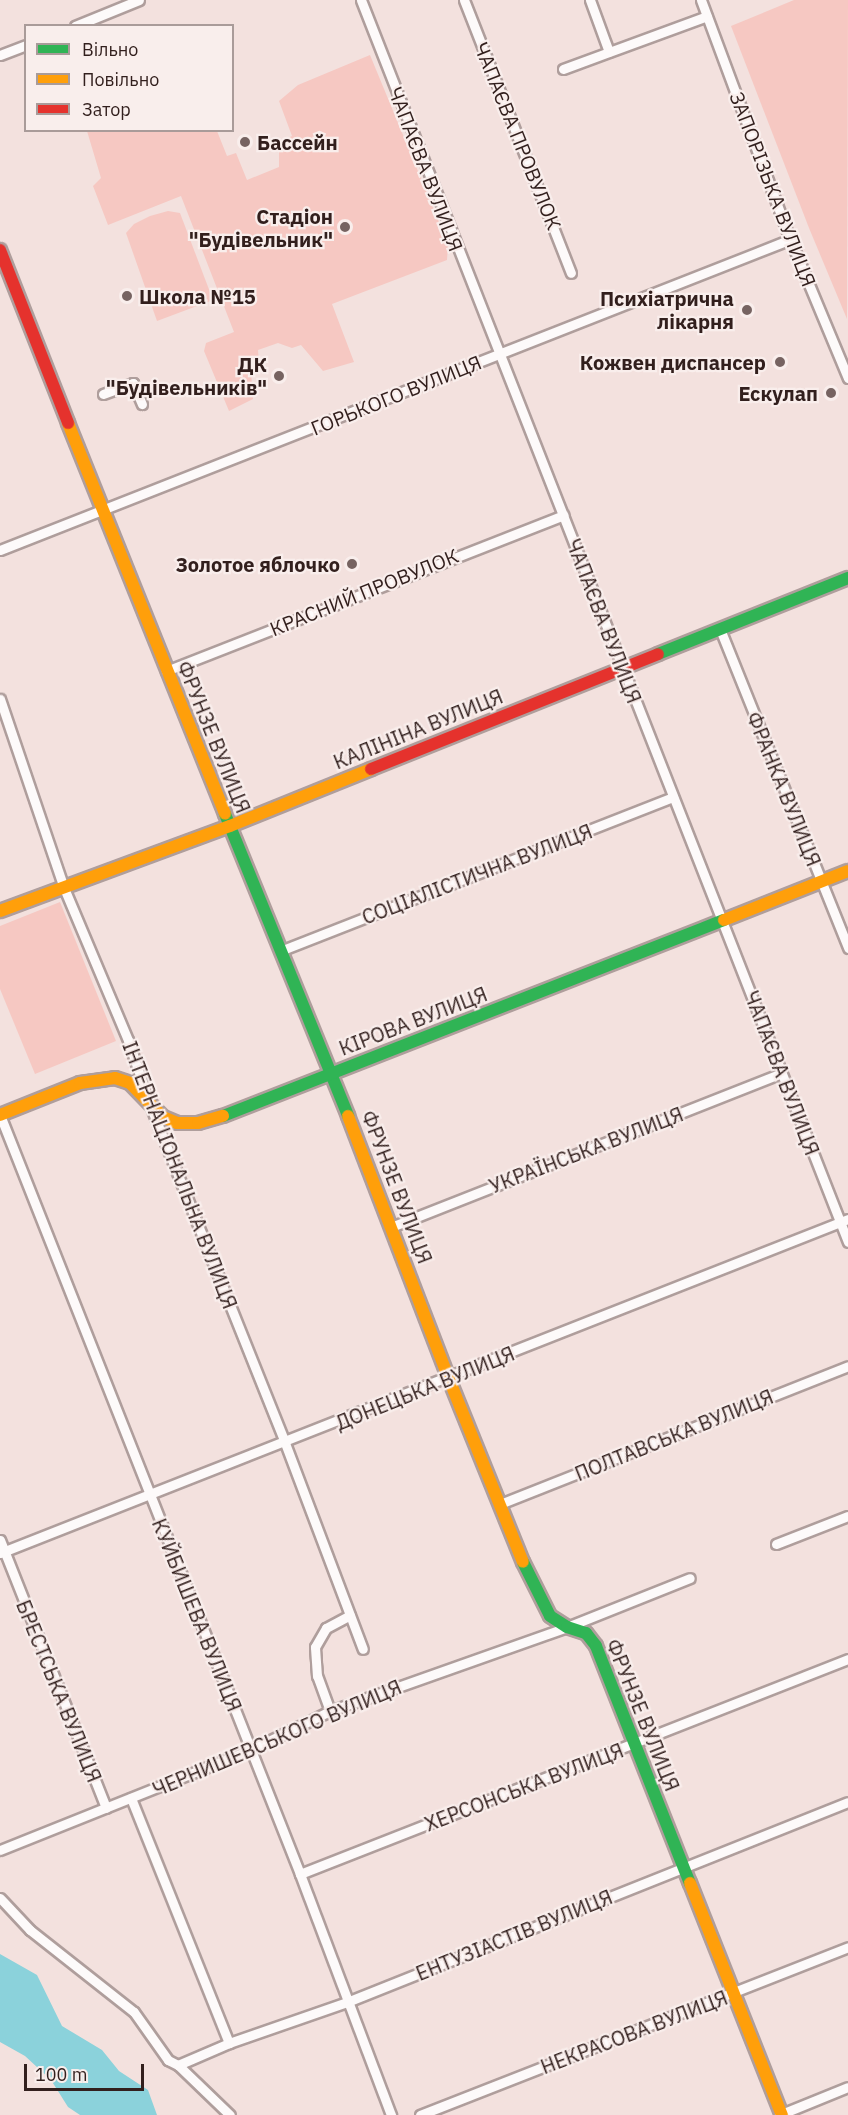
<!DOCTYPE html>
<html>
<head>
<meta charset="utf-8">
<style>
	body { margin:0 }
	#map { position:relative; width:848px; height:2115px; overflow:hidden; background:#f3e1de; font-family:"IBM Plex Sans",sans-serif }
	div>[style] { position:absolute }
	.green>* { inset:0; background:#f6c8c2 }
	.water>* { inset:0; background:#8bd2db }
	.roads { filter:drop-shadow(2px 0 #af9e9c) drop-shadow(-2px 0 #af9e9c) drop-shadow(0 2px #af9e9c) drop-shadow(0 -2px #af9e9c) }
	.street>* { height:9px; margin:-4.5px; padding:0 4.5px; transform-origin:4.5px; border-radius:4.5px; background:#fdfafa }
	.fast>* { height:12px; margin:-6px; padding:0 6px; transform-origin:6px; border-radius:6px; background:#30b455 }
	.slow>* { height:12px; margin:-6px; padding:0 6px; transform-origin:6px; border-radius:6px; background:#ff9f0a }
	.jam>* { height:12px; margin:-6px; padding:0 6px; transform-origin:6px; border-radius:6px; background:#e5322d }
	.dots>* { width:16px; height:16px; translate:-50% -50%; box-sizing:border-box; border:3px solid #f9eeec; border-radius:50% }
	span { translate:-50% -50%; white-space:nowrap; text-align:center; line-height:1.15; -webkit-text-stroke:4.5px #f9eeec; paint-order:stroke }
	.street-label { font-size:20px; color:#321f1d }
	.poi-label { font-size:20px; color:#321f1d; font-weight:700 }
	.left { translate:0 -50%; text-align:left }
	.right { translate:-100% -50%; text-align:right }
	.legend { position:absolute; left:24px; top:24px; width:210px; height:108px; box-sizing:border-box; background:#f9eeec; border:2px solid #a99b99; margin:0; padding:8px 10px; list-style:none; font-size:18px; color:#321f1d }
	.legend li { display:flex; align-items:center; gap:12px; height:30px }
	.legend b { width:30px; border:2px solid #a99b99 }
	.scale { position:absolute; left:24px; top:2064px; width:120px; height:27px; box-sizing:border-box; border:3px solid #321f1d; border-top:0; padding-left:8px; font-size:18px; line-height:21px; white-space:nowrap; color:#321f1d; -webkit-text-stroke:4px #f9eeec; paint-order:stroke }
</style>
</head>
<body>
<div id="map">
	<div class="green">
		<div style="clip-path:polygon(794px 0,848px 0,847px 319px,809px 228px,731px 26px)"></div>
		<div style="clip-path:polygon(370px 55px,448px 244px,447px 260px,332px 304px,354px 362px,323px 371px,301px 345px,292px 348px,278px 343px,258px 350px,259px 364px,251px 372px,253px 399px,229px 411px,204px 351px,206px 343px,234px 332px,181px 196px,108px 225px,93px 186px,101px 178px,87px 131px,217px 131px,227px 156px,236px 153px,247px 180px,279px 167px,279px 142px,292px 136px,279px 101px,298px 85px)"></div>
		<div style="clip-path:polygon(168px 211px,180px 213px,213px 300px,157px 321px,126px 233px,134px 224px,150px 216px)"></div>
		<div style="clip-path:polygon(60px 902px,116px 1041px,35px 1074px,0 989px,0 926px)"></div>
	</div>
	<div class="water">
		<div style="clip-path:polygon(0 1954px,37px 1975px,62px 2026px,102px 2050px,119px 2071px,148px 2090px,157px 2115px,80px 2115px,68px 2107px,51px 2080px,25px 2056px,0 2042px)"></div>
	</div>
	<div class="roads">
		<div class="street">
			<div style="left:361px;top:0;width:1334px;rotate:68.59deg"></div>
			<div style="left:464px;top:0;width:293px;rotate:68.6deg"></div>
			<div style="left:590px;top:0;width:55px;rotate:69.9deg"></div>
			<div style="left:701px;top:0;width:250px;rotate:69.6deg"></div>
			<div style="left:788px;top:234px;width:156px;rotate:67.4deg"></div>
			<div style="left:75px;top:26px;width:69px;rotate:-22.1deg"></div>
			<div style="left:0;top:55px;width:28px;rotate:-21deg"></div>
			<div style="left:563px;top:69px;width:153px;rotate:-20.2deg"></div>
			<div style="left:103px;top:394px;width:32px;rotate:-20deg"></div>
			<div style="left:133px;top:383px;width:23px;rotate:67deg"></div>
			<div style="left:0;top:550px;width:850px;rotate:-21.46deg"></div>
			<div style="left:720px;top:629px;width:344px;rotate:68.1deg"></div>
			<div style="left:166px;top:671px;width:427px;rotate:-21.4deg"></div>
			<div style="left:0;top:699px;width:200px;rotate:71.3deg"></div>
			<div style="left:64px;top:888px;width:165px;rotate:67.2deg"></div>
			<div style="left:128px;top:1040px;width:69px;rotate:71.3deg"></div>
			<div style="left:150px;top:1105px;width:364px;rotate:68.2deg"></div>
			<div style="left:285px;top:1443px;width:220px;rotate:69.3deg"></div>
			<div style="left:280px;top:951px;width:422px;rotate:-21.4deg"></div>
			<div style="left:0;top:1115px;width:816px;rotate:68.43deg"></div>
			<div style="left:300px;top:1874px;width:258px;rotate:69.3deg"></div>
			<div style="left:391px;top:1227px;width:419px;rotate:-21.5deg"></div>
			<div style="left:500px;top:1504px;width:374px;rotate:-21.6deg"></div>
			<div style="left:0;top:1540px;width:288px;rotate:68.4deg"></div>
			<div style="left:776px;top:1544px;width:77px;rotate:-21.3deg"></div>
			<div style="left:0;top:1553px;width:911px;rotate:-21.5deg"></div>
			<div style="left:330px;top:1711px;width:37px;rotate:-110deg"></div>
			<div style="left:317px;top:1676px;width:29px;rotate:-94deg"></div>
			<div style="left:315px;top:1647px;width:22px;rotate:-60deg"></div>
			<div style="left:326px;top:1628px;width:27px;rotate:-28deg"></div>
			<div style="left:131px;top:1798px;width:264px;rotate:68.2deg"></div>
			<div style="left:0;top:1850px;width:269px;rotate:-21.8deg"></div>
			<div style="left:250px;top:1750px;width:89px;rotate:-26deg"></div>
			<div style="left:330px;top:1711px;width:251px;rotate:-19.5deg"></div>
			<div style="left:567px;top:1627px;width:132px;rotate:-21.7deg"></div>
			<div style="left:300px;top:1874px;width:589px;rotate:-21.42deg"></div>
			<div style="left:0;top:1898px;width:44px;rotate:46.8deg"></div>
			<div style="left:30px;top:1930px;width:132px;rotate:38.3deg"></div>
			<div style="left:134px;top:2012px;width:59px;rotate:54.7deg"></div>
			<div style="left:168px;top:2060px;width:11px;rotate:27deg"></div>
			<div style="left:178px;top:2065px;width:72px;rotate:43.9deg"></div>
			<div style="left:178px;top:2065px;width:56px;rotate:-23.3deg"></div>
			<div style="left:229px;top:2043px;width:125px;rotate:-19.2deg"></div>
			<div style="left:347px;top:2002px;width:539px;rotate:-21.76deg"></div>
			<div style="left:420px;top:2115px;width:460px;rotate:-21.4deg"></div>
			<div style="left:779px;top:2115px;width:74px;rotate:-22.1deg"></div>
		</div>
		<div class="fast">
			<div style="left:658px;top:654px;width:205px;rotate:-21.8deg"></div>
			<div style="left:225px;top:814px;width:326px;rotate:67.8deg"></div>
			<div style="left:223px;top:1116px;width:538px;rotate:-21.37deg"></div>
			<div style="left:523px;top:1562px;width:60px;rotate:63.4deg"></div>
			<div style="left:550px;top:1616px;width:20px;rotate:33deg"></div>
			<div style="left:567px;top:1627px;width:20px;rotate:18deg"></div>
			<div style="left:586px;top:1633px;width:16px;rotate:52deg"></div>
			<div style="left:596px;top:1646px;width:255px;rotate:68.4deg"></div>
		</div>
		<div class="slow">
			<div style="left:68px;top:423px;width:421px;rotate:68.1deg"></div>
			<div style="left:0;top:911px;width:245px;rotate:-20.3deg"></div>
			<div style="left:230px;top:826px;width:152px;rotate:-22deg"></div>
			<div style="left:724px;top:920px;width:133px;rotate:-21.6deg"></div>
			<div style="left:0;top:1115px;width:86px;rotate:-21.8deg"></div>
			<div style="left:80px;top:1083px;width:35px;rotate:-8deg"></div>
			<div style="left:115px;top:1078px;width:16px;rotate:18deg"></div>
			<div style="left:130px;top:1083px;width:47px;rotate:45.9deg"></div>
			<div style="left:163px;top:1117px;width:15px;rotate:23deg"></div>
			<div style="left:177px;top:1123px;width:21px"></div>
			<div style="left:198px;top:1123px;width:26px;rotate:-16deg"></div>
			<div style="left:348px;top:1116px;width:282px;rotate:69deg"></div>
			<div style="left:449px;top:1379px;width:197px;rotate:68deg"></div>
			<div style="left:690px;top:1883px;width:250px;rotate:68.4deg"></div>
		</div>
		<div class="jam">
			<div style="left:0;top:250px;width:186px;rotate:68.5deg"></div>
			<div style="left:371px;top:769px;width:309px;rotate:-21.8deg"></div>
		</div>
	</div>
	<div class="dots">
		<div style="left:245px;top:142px;background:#766361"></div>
		<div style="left:345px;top:227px;background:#766361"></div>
		<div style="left:127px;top:296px;background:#766361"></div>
		<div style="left:747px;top:310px;background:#766361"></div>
		<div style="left:780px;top:362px;background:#766361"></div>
		<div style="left:279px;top:376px;background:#766361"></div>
		<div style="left:831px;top:393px;background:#766361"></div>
		<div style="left:352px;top:564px;background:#766361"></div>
	</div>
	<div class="street-label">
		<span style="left:518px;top:136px;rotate:68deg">ЧАПАЄВА ПРОВУЛОК</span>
		<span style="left:426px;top:169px;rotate:69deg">ЧАПАЄВА ВУЛИЦЯ</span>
		<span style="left:773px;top:189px;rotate:69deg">ЗАПОРІЗЬКА ВУЛИЦЯ</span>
		<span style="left:396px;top:395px;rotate:-22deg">ГОРЬКОГО ВУЛИЦЯ</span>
		<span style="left:364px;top:592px;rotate:-22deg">КРАСНИЙ ПРОВУЛОК</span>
		<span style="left:604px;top:621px;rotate:69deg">ЧАПАЄВА ВУЛИЦЯ</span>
		<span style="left:418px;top:729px;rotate:-22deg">КАЛІНІНА ВУЛИЦЯ</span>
		<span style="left:214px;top:737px;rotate:68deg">ФРУНЗЕ ВУЛИЦЯ</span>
		<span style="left:784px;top:789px;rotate:68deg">ФРАНКА ВУЛИЦЯ</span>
		<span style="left:477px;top:874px;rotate:-21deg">СОЦІАЛІСТИЧНА ВУЛИЦЯ</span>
		<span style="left:413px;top:1021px;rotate:-21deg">КІРОВА ВУЛИЦЯ</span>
		<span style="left:782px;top:1073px;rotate:69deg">ЧАПАЄВА ВУЛИЦЯ</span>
		<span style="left:586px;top:1150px;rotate:-21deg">УКРАЇНСЬКА ВУЛИЦЯ</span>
		<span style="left:180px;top:1175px;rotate:69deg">ІНТЕРНАЦІОНАЛЬНА ВУЛИЦЯ</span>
		<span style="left:397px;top:1187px;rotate:69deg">ФРУНЗЕ ВУЛИЦЯ</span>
		<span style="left:425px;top:1388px;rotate:-22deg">ДОНЕЦЬКА ВУЛИЦЯ</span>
		<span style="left:674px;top:1435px;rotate:-22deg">ПОЛТАВСЬКА ВУЛИЦЯ</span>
		<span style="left:197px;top:1615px;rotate:68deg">КУЙБИШЕВА ВУЛИЦЯ</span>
		<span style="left:59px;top:1691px;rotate:68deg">БРЕСТСЬКА ВУЛИЦЯ</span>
		<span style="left:643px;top:1715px;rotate:68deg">ФРУНЗЕ ВУЛИЦЯ</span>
		<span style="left:277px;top:1738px;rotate:-23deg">ЧЕРНИШЕВСЬКОГО ВУЛИЦЯ</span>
		<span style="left:524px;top:1787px;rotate:-21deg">ХЕРСОНСЬКА ВУЛИЦЯ</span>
		<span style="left:514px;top:1935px;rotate:-22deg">ЕНТУЗІАСТІВ ВУЛИЦЯ</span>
		<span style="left:634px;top:2032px;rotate:-21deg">НЕКРАСОВА ВУЛИЦЯ</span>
	</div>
	<div class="poi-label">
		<span class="left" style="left:257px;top:142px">Бассейн</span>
		<span class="right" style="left:333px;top:228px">Стадіон<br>"Будівельник"</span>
		<span class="left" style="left:139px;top:296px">Школа №15</span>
		<span class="right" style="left:734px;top:310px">Психіатрична<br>лікарня</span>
		<span class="right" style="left:766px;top:362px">Кожвен диспансер</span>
		<span class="right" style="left:267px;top:376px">ДК<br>"Будівельників"</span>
		<span class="right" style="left:818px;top:393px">Ескулап</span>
		<span class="right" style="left:340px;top:564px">Золотое яблочко</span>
	</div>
	<ul class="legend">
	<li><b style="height:8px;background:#30b455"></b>Вільно</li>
	<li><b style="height:8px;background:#ff9f0a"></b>Повільно</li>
	<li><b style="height:8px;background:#e5322d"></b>Затор</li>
	</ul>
	<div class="scale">100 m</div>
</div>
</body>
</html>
